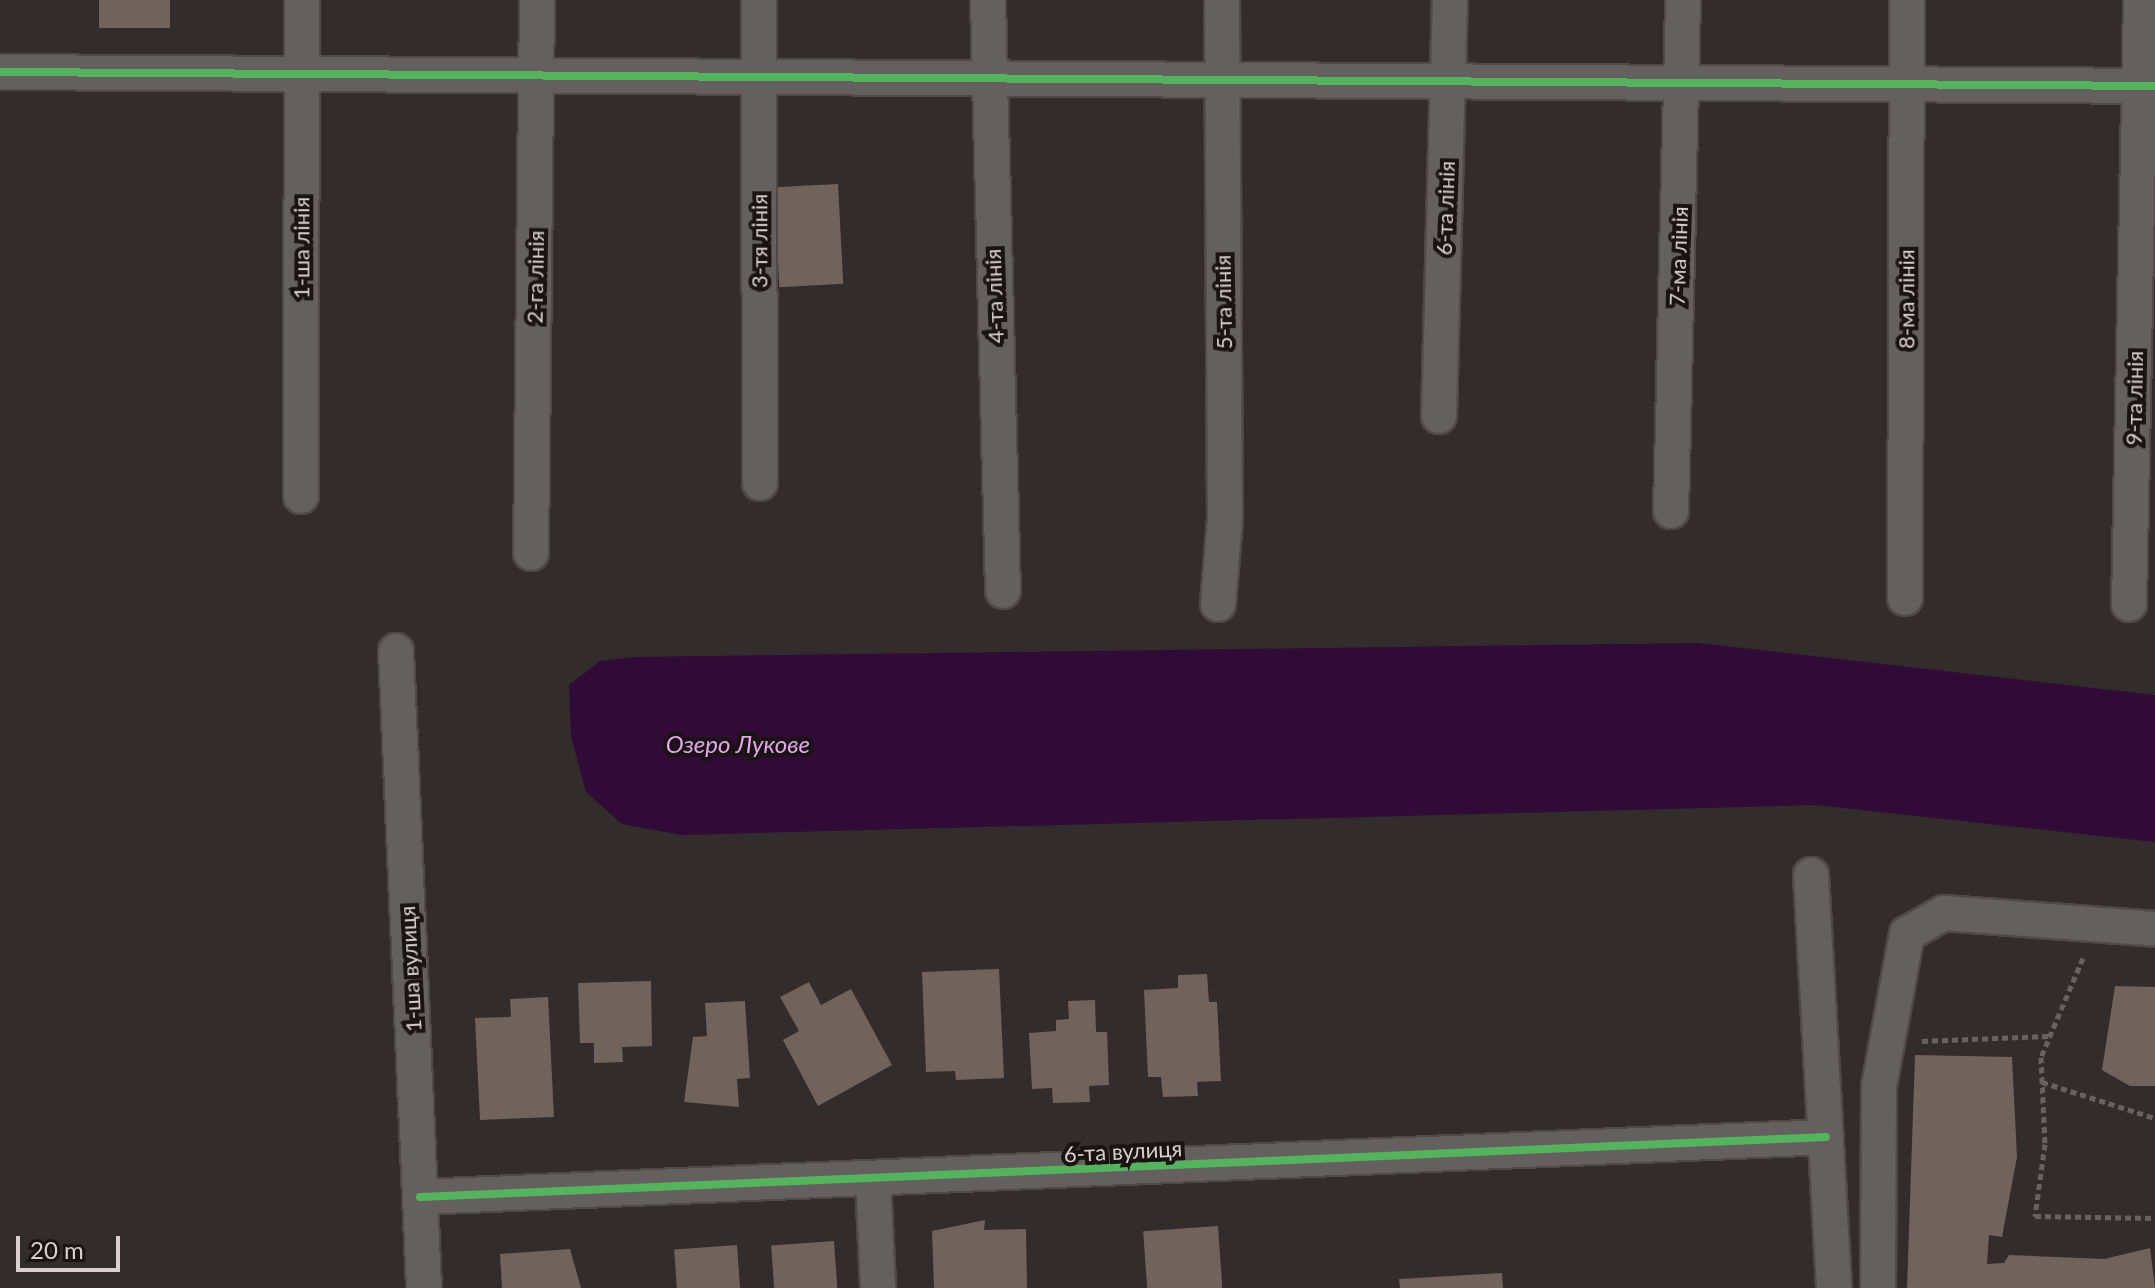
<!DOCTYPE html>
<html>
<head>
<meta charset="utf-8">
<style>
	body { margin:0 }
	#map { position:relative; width:2155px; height:1288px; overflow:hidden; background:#322c2c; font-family:Lato,sans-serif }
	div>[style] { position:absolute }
	.water>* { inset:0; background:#300b35 }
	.building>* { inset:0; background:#71635b; transform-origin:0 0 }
	.path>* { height:5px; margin-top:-2.5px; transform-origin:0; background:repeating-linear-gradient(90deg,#676262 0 6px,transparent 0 10px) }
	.roads { filter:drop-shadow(2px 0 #4f4949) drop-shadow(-2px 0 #4f4949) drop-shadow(0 2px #4f4949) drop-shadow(0 -2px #4f4949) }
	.minor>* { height:34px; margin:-17px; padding:0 17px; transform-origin:17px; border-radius:17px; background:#646060 }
	.cycleway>* { height:8px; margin:-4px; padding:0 4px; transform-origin:4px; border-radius:4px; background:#56b35d }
	span { translate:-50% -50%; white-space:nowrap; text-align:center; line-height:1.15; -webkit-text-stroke:8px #191413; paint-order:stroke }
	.street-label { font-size:22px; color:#d8d0d0 }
	.water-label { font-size:24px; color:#e4a5ed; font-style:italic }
	.scale { position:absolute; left:16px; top:1236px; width:104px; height:36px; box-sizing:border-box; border:4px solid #d8d0d0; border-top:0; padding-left:10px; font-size:24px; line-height:28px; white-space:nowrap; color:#d8d0d0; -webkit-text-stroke:6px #191413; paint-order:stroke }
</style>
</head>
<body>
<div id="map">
	<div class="water">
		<div style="clip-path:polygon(1699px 643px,2155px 695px,2155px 842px,1815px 805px,681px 835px,622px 824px,586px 792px,571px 736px,569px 685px,600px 661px,634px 657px)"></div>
	</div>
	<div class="building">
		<div style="left:99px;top:0;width:71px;height:28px"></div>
		<div style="left:838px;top:184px;width:100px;height:64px;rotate:87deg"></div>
		<div style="clip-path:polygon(999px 969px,1004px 1078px,956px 1080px,955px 1071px,926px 1072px,922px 972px)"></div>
		<div style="clip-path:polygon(1207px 974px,1209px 1002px,1217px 1002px,1221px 1081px,1197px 1082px,1198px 1096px,1163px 1097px,1161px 1077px,1148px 1077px,1144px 990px,1178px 988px,1178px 975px)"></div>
		<div style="clip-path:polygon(651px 981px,652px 1046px,622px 1047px,623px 1062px,594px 1063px,594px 1043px,580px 1043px,578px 983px)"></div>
		<div style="clip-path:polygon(809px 982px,821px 1005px,851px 989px,892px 1065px,818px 1106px,783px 1040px,799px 1031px,780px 997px)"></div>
		<div style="clip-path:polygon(2115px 986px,2155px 987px,2155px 1086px,2130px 1086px,2102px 1070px)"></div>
		<div style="clip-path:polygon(548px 997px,554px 1117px,480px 1120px,475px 1018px,511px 1017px,510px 999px)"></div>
		<div style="clip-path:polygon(1095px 1000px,1096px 1032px,1107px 1032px,1109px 1085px,1089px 1086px,1090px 1102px,1053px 1103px,1052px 1088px,1032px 1089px,1029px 1033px,1056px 1031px,1056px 1020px,1069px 1019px,1068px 1001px)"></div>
		<div style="clip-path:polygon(745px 1001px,750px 1078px,737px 1079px,739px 1107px,684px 1102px,693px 1037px,707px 1036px,705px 1003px)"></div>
		<div style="clip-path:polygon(1915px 1055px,2012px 1057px,2017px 1157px,2002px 1237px,1989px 1235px,1987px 1264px,2004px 1263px,2009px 1255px,2104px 1259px,2150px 1248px,2155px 1288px,1907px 1288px)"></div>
		<div style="clip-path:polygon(985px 1220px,984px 1230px,1026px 1229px,1027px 1288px,934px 1288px,932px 1231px)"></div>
		<div style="left:1218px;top:1226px;width:62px;height:75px;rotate:86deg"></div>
		<div style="left:834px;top:1241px;width:47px;height:63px;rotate:86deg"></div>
		<div style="left:737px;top:1245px;width:43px;height:63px;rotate:86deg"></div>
		<div style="clip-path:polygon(570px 1249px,581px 1288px,502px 1288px,500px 1254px)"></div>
		<div style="clip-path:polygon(1502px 1273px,1503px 1288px,1400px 1288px,1399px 1279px)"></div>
	</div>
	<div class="path">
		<div style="left:2083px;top:958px;width:108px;rotate:113deg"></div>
		<div style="left:2041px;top:1057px;width:87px;rotate:87.4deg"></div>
		<div style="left:2045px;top:1144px;width:73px;rotate:97.9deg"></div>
		<div style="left:2035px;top:1216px;width:120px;rotate:1deg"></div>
		<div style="left:1922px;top:1041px;width:127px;rotate:-2.3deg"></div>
		<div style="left:2042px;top:1082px;width:119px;rotate:17.7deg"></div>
	</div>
	<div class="roads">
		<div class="minor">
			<div style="left:759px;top:0;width:483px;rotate:89.9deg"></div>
			<div style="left:988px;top:0;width:591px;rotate:88.55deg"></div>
			<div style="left:0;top:72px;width:2155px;rotate:0.37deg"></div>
			<div style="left:1439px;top:416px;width:416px;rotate:-88.5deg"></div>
			<div style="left:301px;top:496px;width:496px;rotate:-89.9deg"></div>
			<div style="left:1671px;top:511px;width:511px;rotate:-88.65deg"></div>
			<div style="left:531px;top:553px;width:553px;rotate:-89.38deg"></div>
			<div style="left:1905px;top:598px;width:598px;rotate:-89.81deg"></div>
			<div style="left:1218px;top:604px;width:85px;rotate:-85.3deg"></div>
			<div style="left:1225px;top:519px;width:519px;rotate:-90.33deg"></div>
			<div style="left:2129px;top:604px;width:604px;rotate:-88.86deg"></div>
			<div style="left:396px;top:651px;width:638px;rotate:87.48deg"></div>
			<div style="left:1811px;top:875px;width:414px;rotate:86.8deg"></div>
			<div style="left:873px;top:1180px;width:108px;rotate:87.3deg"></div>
			<div style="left:420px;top:1197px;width:1407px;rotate:-2.44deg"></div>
			<div style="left:1878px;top:1288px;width:202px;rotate:-89.7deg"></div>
			<div style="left:1879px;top:1086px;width:155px;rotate:-79.6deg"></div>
			<div style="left:1907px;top:934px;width:43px;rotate:-29.6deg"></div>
			<div style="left:1944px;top:913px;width:212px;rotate:4.3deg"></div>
		</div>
	</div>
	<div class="cycleway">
		<div style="left:0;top:72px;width:2155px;rotate:0.37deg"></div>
		<div style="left:420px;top:1197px;width:1407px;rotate:-2.44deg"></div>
	</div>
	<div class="street-label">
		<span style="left:1445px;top:208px;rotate:-88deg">6-та лінія</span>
		<span style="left:759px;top:241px;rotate:-90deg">3-тя лінія</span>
		<span style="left:301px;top:248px;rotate:-90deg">1-ша лінія</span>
		<span style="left:1678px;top:256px;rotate:-88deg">7-ма лінія</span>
		<span style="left:535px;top:277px;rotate:-89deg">2-га лінія</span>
		<span style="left:994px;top:296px;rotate:-92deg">4-та лінія</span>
		<span style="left:1906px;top:299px;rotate:-90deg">8-ма лінія</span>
		<span style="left:1223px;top:302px;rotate:-91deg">5-та лінія</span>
		<span style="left:2134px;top:398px;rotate:-89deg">9-та лінія</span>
		<span style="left:410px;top:969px;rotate:-93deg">1-ша вулиця</span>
		<span style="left:1123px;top:1151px;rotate:-3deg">6-та вулиця</span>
	</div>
	<div class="water-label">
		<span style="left:738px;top:744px">Озеро Лукове</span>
	</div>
	<div class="scale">20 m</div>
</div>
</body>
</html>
